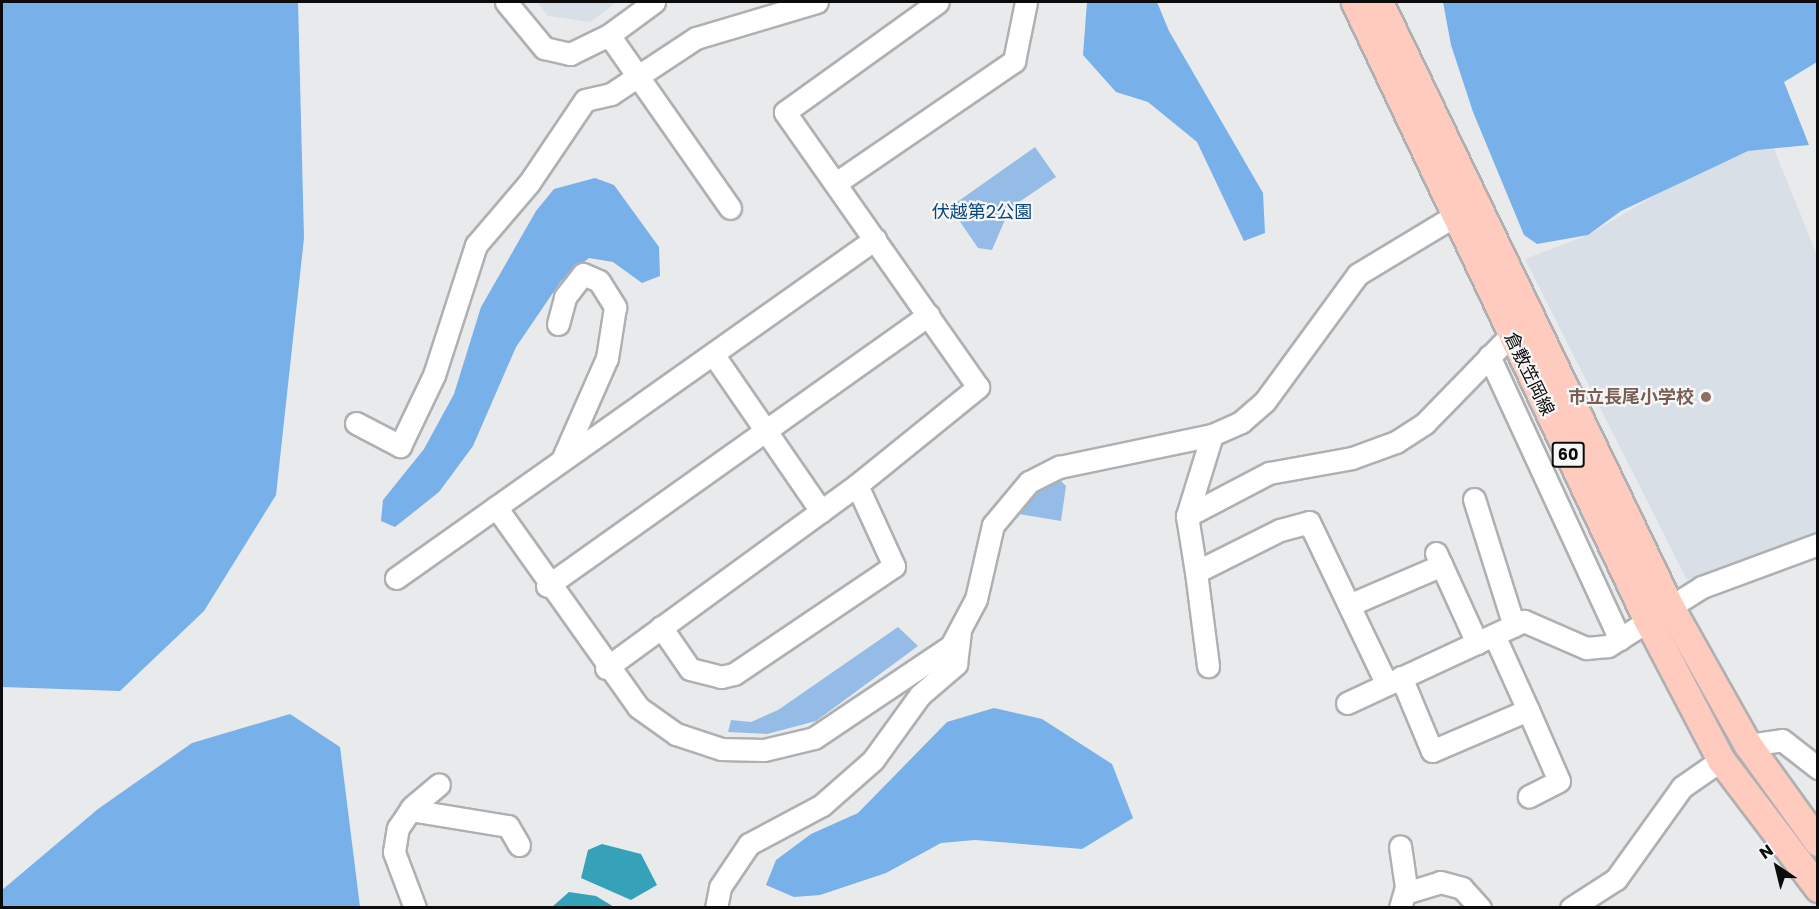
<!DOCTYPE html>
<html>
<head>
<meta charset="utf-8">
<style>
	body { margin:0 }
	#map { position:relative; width:1819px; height:909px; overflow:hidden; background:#e9eaeb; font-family:Poppins,"Noto Sans JP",sans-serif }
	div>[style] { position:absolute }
	.built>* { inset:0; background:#d9dfe6 }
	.green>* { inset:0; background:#95bce7 }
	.forest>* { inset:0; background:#78b0e9 }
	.water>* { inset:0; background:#35a2ba }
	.roads { filter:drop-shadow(2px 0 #afb0b1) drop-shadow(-2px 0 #afb0b1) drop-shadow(0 2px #afb0b1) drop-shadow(0 -2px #afb0b1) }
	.minor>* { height:21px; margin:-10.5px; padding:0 10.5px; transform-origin:10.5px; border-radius:10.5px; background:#fff }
	.major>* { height:27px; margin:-13.5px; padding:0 13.5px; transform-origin:13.5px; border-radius:13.5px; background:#fecbbe }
	.dots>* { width:16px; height:16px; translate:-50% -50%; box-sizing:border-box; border:3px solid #f7f7f8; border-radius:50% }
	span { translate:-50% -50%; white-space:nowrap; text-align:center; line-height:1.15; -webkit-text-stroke:4.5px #f7f7f8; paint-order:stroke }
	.shield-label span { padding:2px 4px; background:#f7f7f8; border:2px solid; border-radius:4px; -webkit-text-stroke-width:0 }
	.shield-label { font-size:16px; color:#0c0c0c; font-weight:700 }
	.park-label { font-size:18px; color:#0a487c }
	.street-label { font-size:18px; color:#0c0c0c }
	.education-label { font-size:18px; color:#785e54; font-weight:700 }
	.right { translate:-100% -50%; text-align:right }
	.frame { position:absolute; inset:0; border:3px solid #0c0c0c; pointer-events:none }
	.north { position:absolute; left:1747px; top:837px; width:60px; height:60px; -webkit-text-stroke:4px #f7f7f8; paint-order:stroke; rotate:325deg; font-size:16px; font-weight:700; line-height:24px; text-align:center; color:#0c0c0c }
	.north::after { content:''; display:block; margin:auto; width:21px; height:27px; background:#0c0c0c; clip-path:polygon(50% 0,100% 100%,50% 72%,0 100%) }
</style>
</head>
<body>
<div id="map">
	<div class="built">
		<div style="clip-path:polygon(537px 2px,617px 2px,590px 22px,548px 16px)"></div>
		<div style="clip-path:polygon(1774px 149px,1817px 255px,1817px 535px,1687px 580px,1525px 259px,1588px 235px,1678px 182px,1748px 151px)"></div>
	</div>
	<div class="green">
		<div style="clip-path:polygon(1035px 147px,1056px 177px,1010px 208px,992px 250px,978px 248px,950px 207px)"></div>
		<div style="clip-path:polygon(1059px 479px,1066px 486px,1061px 521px,1013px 513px,1037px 490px)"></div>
		<div style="clip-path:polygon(898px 627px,918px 646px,816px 721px,767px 734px,728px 732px,731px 720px,751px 722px,778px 710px)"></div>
	</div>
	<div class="forest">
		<div style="clip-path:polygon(2px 2px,298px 2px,304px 238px,276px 495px,204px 611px,120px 691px,2px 687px)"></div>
		<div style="clip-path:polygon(1087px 2px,1157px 2px,1169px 31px,1263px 193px,1265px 233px,1244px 241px,1197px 142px,1148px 102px,1116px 92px,1083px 55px)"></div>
		<div style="clip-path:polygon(1443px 2px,1817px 2px,1817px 62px,1784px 82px,1809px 145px,1748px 151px,1621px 211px,1588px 235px,1537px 244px,1524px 235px,1473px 112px,1451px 45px)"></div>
		<div style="clip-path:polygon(595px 178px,614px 185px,659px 247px,660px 276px,642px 283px,613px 262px,589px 258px,561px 281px,516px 347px,473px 446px,439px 492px,395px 527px,381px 521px,383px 500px,424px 449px,454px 394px,481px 307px,536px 211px,554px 189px)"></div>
		<div style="clip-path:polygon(994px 708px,1042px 719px,1112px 764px,1133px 818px,1082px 849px,975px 840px,941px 843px,886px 873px,820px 895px,794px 897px,766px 885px,776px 860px,811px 834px,858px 813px,947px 722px)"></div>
		<div style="clip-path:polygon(290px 714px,340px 747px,360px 907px,2px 907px,2px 890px,98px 809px,192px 743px)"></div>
	</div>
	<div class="water">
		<div style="clip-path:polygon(602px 844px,641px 854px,657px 885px,631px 900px,581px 878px,588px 850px)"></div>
		<div style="clip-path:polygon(569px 892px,596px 896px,614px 907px,552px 907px)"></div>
	</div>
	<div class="roads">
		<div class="minor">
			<div style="left:506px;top:2px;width:60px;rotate:50.4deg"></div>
			<div style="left:544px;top:48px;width:27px;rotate:13deg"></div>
			<div style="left:570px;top:54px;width:43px;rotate:-26deg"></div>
			<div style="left:609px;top:35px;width:56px;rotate:-36.3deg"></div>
			<div style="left:609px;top:35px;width:211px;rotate:55deg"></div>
			<div style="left:836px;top:183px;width:216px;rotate:-34.4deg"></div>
			<div style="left:1014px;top:61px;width:60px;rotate:-78.5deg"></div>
			<div style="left:558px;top:324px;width:28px;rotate:-75deg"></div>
			<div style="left:565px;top:297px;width:29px;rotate:-52deg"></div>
			<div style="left:583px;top:274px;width:17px;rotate:24deg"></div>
			<div style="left:599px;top:281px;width:31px;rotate:58deg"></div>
			<div style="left:615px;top:307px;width:52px;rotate:98.9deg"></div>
			<div style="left:607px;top:358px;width:111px;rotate:113.8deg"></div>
			<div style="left:713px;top:354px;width:191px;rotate:55.5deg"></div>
			<div style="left:1489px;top:356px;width:312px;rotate:65.2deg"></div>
			<div style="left:356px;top:423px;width:50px;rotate:27.6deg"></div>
			<div style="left:400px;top:446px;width:79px;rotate:-64.4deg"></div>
			<div style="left:434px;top:375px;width:137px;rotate:-72.1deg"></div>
			<div style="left:476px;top:245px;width:82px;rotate:-49.5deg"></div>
			<div style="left:529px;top:183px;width:100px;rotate:-56deg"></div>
			<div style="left:585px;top:100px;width:27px;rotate:-13deg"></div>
			<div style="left:611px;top:94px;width:102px;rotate:-33.4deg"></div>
			<div style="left:696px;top:38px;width:126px;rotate:-16.6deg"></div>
			<div style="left:1212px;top:435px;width:85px;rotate:107.2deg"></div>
			<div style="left:1187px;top:516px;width:57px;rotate:80.9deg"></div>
			<div style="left:1196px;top:572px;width:94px;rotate:-26.6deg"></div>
			<div style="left:1280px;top:530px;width:30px;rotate:-15deg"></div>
			<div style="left:1309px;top:522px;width:178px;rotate:64.4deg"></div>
			<div style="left:1474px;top:499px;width:133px;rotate:72.5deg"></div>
			<div style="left:496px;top:507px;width:245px;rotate:54.6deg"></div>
			<div style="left:638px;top:707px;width:47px;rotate:35.4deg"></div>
			<div style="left:676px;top:734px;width:47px;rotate:18.4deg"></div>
			<div style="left:721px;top:749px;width:43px;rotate:1.3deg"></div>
			<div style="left:764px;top:750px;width:51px;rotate:-13.5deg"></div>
			<div style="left:814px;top:738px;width:165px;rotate:-33.9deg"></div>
			<div style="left:951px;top:646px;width:53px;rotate:-62deg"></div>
			<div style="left:976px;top:599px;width:76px;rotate:-77.1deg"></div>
			<div style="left:993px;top:525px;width:56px;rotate:-50.1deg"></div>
			<div style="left:1029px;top:482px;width:34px;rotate:-27deg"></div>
			<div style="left:1059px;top:467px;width:156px;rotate:-11.8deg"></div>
			<div style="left:1212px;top:435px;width:32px;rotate:-24deg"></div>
			<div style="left:1241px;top:422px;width:32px;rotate:-41deg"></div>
			<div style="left:1265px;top:401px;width:157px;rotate:-53.8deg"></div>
			<div style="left:1358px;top:274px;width:130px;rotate:-31.1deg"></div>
			<div style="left:1187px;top:516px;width:93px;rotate:-27.7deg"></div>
			<div style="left:1269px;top:473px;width:84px;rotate:-10.2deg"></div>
			<div style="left:1352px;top:458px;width:47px;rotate:-20deg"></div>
			<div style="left:1396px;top:442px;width:35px;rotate:-33deg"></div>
			<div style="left:1425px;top:423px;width:122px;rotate:-45.7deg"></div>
			<div style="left:1436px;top:553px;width:99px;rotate:65.5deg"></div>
			<div style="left:1196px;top:572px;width:95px;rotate:82.7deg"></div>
			<div style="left:396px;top:578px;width:587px;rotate:-35.29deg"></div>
			<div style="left:547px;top:586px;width:468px;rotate:-35.4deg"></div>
			<div style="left:1349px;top:605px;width:101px;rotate:-23.3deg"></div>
			<div style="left:661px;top:627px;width:51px;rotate:55.4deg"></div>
			<div style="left:690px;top:669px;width:32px;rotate:14deg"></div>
			<div style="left:721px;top:677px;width:13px;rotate:-13deg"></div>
			<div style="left:734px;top:674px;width:193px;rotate:-34deg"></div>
			<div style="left:894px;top:566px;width:89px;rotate:-114.6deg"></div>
			<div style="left:1494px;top:635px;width:82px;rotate:65.6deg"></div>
			<div style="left:606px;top:668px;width:311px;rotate:-36.1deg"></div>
			<div style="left:857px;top:485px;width:156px;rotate:-39deg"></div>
			<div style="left:978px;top:387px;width:336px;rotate:-125.1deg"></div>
			<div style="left:785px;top:112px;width:188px;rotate:-35.7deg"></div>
			<div style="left:1401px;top:677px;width:80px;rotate:67.3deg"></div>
			<div style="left:1432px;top:751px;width:104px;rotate:-23.1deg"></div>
			<div style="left:1528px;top:710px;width:77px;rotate:66.4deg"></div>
			<div style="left:1559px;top:781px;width:34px;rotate:153deg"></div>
			<div style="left:1347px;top:703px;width:195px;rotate:-24.9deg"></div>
			<div style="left:1524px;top:621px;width:68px;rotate:23.5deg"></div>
			<div style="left:1586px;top:648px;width:22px;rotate:-5deg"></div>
			<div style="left:1608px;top:646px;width:111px;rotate:-32.1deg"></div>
			<div style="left:1702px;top:587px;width:124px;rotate:-20.3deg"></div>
			<div style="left:1748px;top:745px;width:34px;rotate:-8deg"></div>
			<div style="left:1782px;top:740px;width:46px;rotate:37.9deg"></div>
			<div style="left:410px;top:810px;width:99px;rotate:9.3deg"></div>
			<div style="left:508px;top:826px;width:22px;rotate:60deg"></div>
			<div style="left:1405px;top:893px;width:37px;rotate:-17deg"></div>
			<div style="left:1440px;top:882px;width:23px;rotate:15deg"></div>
			<div style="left:1462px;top:888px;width:27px;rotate:48deg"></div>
			<div style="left:415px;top:908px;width:60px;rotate:-110.6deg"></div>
			<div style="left:394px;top:852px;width:24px;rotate:-81deg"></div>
			<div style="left:398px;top:828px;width:25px;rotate:-56deg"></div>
			<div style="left:412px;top:807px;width:35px;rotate:-40deg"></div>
			<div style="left:716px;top:908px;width:21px;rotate:-79deg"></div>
			<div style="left:720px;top:887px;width:52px;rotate:-56deg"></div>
			<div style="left:749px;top:844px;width:83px;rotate:-28.1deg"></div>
			<div style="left:822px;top:805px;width:68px;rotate:-41.4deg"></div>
			<div style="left:873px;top:760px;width:80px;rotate:-54.1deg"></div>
			<div style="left:920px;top:695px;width:48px;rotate:-40.7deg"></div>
			<div style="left:956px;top:664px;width:32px;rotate:-83deg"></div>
			<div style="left:1400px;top:908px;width:22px;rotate:-74deg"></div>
			<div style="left:1406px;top:887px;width:41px;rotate:-98.3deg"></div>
			<div style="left:1571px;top:908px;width:54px;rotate:-32.8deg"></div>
			<div style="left:1616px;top:879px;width:113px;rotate:-54.3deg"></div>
			<div style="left:1682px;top:787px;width:47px;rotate:-34.7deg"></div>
		</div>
		<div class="major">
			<div style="left:1355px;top:2px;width:685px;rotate:64.67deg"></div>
			<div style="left:1648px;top:621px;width:157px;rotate:62.3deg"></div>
			<div style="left:1721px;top:760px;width:161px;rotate:52.8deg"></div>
			<div style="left:1379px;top:2px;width:669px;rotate:64.32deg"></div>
			<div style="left:1669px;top:605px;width:161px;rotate:60.6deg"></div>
			<div style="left:1748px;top:745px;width:120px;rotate:54.2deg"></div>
		</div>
	</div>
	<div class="dots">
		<div style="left:1706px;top:397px;background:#8d6e63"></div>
	</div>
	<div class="shield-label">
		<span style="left:1568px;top:455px">60</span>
	</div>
	<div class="park-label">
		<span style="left:982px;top:212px">伏越第2公園</span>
	</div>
	<div class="street-label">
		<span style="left:1529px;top:374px;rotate:64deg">倉敷笠岡線</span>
	</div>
	<div class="education-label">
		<span class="right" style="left:1694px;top:397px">市立長尾小学校</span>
	</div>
	<div class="frame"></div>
	<div class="north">N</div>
</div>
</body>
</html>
